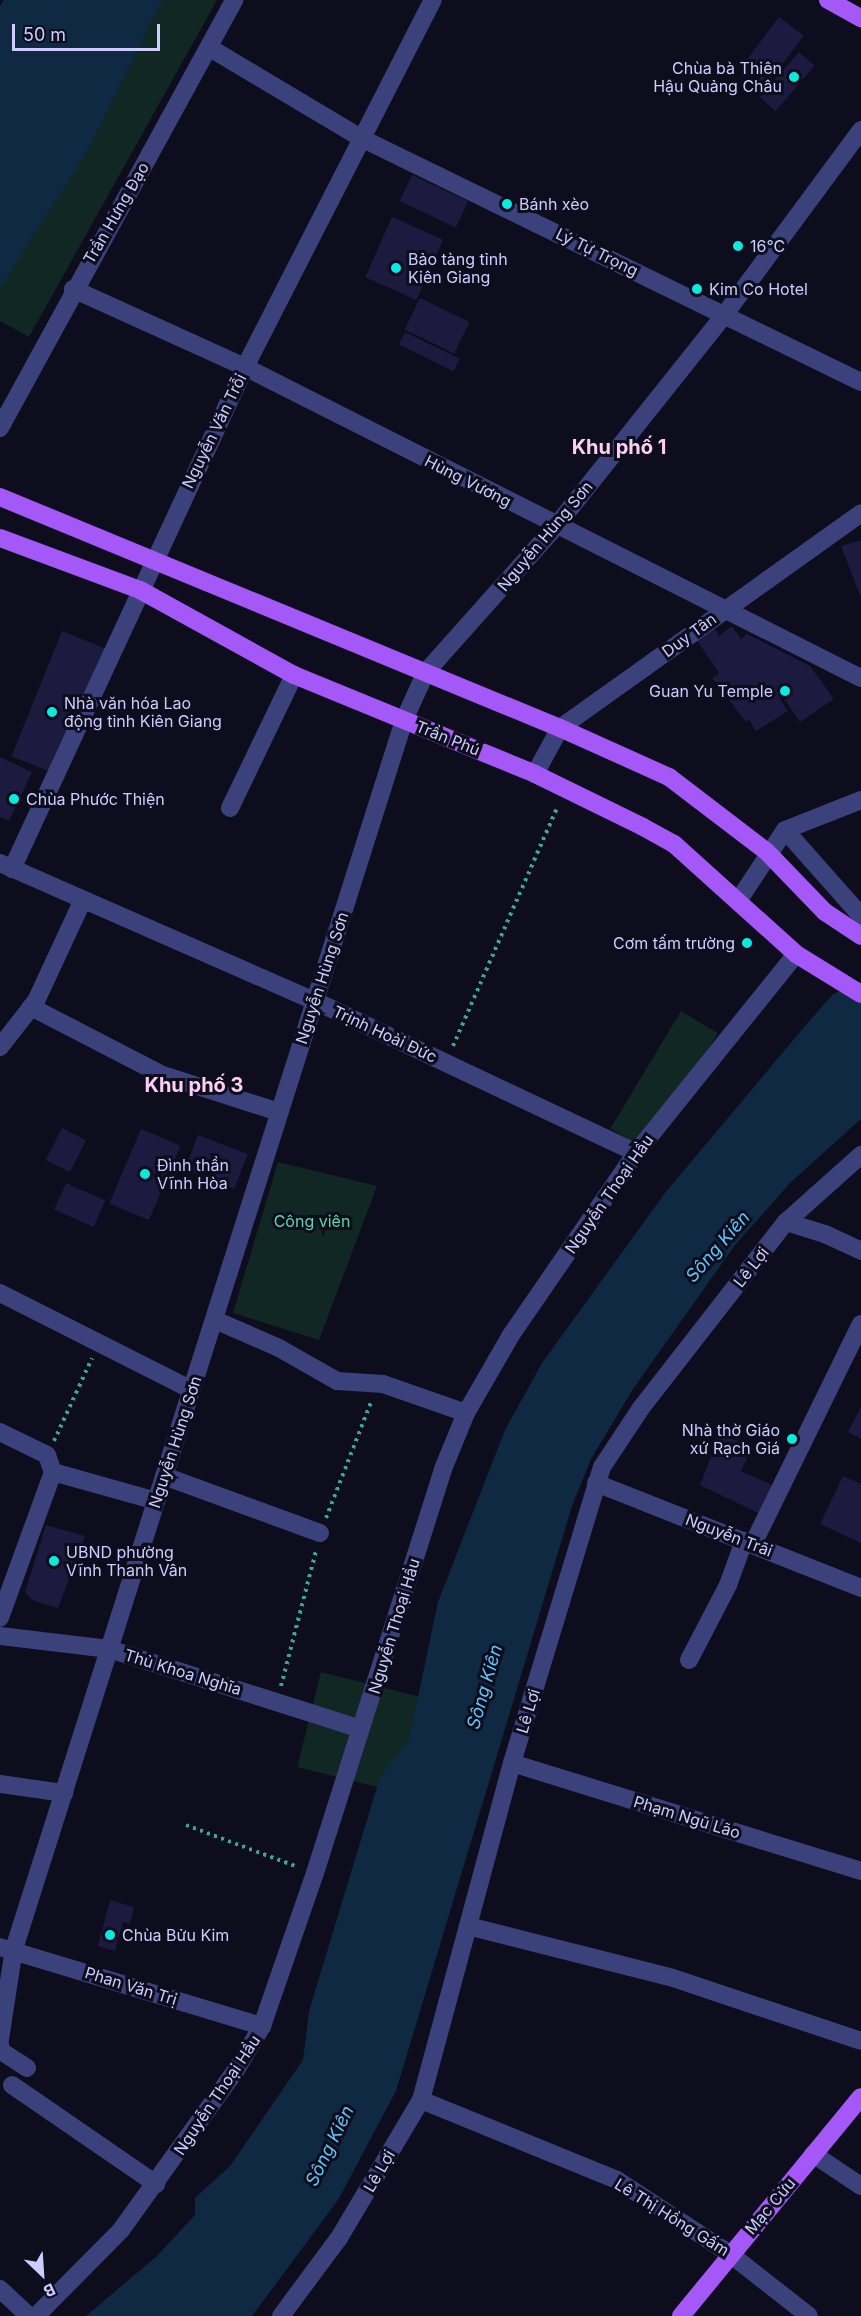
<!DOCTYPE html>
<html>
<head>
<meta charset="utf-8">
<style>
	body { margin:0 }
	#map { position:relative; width:861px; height:2316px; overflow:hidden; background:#0d0d1e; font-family:Inter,sans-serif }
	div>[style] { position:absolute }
	.green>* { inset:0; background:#102723; transform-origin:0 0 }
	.water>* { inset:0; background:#0e2941 }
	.building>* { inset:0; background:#1c1a3e; transform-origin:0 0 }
	.path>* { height:4px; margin-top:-2px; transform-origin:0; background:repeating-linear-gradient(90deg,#33aa91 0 3px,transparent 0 7.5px) }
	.minor>* { height:18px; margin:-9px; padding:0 9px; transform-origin:9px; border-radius:9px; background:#3a417b }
	.major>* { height:18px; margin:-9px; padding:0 9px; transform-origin:9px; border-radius:9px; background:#a458f7 }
	.dots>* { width:16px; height:16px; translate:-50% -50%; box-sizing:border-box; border:3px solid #0d0d1e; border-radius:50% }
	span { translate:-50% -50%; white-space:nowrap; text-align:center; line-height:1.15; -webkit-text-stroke:6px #0d0d1e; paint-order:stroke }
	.poi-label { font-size:16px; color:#cccdfd }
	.right { translate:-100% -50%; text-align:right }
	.left { translate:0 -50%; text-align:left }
	.street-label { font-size:16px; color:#cccdfd }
	.park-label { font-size:16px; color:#5cd8a7 }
	.water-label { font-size:18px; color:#5fc7f8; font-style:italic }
	.quarter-label { font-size:20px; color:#fdcef3; font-weight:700 }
	.north { position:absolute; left:12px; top:2244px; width:60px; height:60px; -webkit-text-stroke:4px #0d0d1e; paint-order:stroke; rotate:155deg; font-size:16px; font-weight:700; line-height:24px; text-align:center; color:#cccdfd }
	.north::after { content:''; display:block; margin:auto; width:21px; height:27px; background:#cccdfd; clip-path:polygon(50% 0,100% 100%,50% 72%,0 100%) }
	.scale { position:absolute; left:12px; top:24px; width:148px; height:27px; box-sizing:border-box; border:3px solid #cccdfd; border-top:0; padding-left:8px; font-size:18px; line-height:21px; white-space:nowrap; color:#cccdfd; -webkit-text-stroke:4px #0d0d1e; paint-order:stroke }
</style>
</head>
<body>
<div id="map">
	<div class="green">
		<div style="clip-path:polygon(151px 0,217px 0,29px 337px,0 321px,0 270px)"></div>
		<div style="left:681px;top:1011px;width:43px;height:137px;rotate:31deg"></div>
		<div style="clip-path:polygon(278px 1162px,377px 1186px,319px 1340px,233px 1313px)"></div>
		<div style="left:321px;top:1672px;width:124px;height:98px;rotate:14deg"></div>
	</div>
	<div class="water">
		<div style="clip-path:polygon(4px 0,162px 0,89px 148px,0 288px,0 6px)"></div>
		<div style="clip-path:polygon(861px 982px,861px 1119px,791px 1182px,735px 1245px,633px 1389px,591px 1459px,572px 1506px,396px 2091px,338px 2200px,252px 2316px,86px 2316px,157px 2256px,195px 2215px,195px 2198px,230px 2166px,303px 2060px,309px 2011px,380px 1777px,409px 1740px,438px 1602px,505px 1430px,542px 1363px,665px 1193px,805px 1026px,833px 994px)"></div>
	</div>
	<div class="building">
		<div style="left:779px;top:17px;width:31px;height:64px;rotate:37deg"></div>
		<div style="left:799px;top:52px;width:21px;height:60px;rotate:41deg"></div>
		<div style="left:412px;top:175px;width:62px;height:29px;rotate:25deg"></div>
		<div style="left:392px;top:217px;width:56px;height:66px;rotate:24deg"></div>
		<div style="left:420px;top:298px;width:55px;height:35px;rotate:26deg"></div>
		<div style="left:405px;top:332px;width:61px;height:14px;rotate:26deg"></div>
		<div style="clip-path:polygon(861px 540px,861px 598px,841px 546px)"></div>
		<div style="clip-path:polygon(712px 624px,719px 636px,732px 626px,741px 639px,747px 634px,810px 666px,834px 699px,800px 722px,783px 697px,780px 699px,788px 711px,756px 731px,749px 719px,746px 722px,712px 678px,719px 673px,694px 636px)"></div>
		<div style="left:62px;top:631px;width:48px;height:135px;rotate:22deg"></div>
		<div style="clip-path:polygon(0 757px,32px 772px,9px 821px,0 817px)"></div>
		<div style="left:62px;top:1128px;width:27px;height:36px;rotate:27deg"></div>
		<div style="left:141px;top:1129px;width:43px;height:81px;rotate:23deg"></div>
		<div style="left:198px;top:1135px;width:53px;height:37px;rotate:21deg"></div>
		<div style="left:66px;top:1183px;width:43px;height:29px;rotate:24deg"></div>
		<div style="clip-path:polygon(861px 1407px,861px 1439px,848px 1432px)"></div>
		<div style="clip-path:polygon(720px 1433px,752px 1448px,741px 1471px,772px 1485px,758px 1513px,700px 1485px)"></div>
		<div style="clip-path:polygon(843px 1476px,861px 1484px,861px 1543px,820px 1524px)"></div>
		<div style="clip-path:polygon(46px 1525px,85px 1536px,58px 1608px,32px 1600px,25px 1592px)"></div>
		<div style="clip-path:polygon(110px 1900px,134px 1907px,130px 1924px,123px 1922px,115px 1951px,98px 1946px)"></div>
	</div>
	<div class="path">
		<div style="left:453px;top:1046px;width:262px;rotate:-66.4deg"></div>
		<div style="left:54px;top:1441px;width:91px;rotate:-65.4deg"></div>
		<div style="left:326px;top:1518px;width:124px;rotate:-68.8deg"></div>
		<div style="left:281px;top:1686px;width:139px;rotate:-75.5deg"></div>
		<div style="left:186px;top:1825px;width:120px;rotate:20.6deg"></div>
	</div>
	<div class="minor">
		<div style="left:210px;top:48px;width:176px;rotate:30.8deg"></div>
		<div style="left:361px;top:138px;width:556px;rotate:26.01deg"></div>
		<div style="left:73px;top:289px;width:189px;rotate:24.4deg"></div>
		<div style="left:245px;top:367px;width:690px;rotate:26.79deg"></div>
		<div style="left:0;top:428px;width:488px;rotate:-61.3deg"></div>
		<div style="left:535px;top:774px;width:52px;rotate:-61.5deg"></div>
		<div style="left:560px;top:728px;width:370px;rotate:-35.5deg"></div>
		<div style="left:230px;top:808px;width:148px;rotate:-64.3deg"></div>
		<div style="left:785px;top:830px;width:115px;rotate:48.5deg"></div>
		<div style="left:0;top:863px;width:344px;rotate:23.7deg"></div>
		<div style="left:315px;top:1001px;width:355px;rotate:25.3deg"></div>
		<div style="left:12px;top:869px;width:553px;rotate:-65.1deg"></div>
		<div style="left:245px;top:367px;width:412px;rotate:-62.9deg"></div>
		<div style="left:738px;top:901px;width:85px;rotate:-56.5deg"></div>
		<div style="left:785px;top:830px;width:82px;rotate:-21.5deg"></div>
		<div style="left:31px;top:1007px;width:148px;rotate:27.3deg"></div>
		<div style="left:163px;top:1075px;width:122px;rotate:17.7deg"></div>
		<div style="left:0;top:1047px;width:58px;rotate:-52deg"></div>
		<div style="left:36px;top:1001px;width:109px;rotate:-65.1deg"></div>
		<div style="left:786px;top:1222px;width:41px;rotate:17.1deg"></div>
		<div style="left:825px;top:1234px;width:40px;rotate:25deg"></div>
		<div style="left:0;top:1293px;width:215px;rotate:26.8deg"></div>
		<div style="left:215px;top:1320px;width:70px;rotate:23.6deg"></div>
		<div style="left:279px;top:1348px;width:67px;rotate:29.6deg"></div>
		<div style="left:337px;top:1381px;width:46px;rotate:3.7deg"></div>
		<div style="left:383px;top:1384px;width:88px;rotate:19.3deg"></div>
		<div style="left:0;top:1432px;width:52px;rotate:26.1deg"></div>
		<div style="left:47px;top:1455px;width:18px;rotate:71deg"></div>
		<div style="left:53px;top:1472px;width:155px;rotate:110deg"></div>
		<div style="left:53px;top:1472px;width:107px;rotate:15.7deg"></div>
		<div style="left:164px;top:1476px;width:166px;rotate:20.1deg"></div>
		<div style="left:596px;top:1483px;width:285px;rotate:21.6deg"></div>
		<div style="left:753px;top:1544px;width:245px;rotate:-63.9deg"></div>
		<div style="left:0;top:1636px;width:110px;rotate:6.8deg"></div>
		<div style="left:109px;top:1649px;width:264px;rotate:17.6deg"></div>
		<div style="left:689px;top:1660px;width:85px;rotate:-62.5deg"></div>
		<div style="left:728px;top:1585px;width:47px;rotate:-70deg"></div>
		<div style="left:512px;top:1763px;width:365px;rotate:17.2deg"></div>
		<div style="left:0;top:1784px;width:65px;rotate:8deg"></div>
		<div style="left:468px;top:1926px;width:208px;rotate:14.2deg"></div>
		<div style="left:670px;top:1977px;width:201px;rotate:18.5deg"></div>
		<div style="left:0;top:1947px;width:274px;rotate:16.8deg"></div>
		<div style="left:0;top:2039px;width:91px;rotate:-81.2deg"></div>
		<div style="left:14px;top:1949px;width:1289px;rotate:-72.39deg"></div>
		<div style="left:404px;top:720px;width:53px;rotate:-65.4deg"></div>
		<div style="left:426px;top:672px;width:195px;rotate:-48.3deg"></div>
		<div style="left:556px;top:526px;width:271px;rotate:-51.4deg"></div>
		<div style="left:725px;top:314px;width:229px;rotate:-53.5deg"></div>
		<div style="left:0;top:2044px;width:7px;rotate:82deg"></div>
		<div style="left:1px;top:2051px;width:31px;rotate:33deg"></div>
		<div style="left:12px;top:2085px;width:175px;rotate:34.5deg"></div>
		<div style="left:421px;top:2100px;width:212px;rotate:22.2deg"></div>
		<div style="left:617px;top:2180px;width:135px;rotate:33.2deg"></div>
		<div style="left:730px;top:2254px;width:100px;rotate:38.1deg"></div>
		<div style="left:813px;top:2154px;width:58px;rotate:33.7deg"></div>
		<div style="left:0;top:2289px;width:40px;rotate:43deg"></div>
		<div style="left:36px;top:2316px;width:121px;rotate:-45.3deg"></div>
		<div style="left:121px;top:2230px;width:197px;rotate:-54.3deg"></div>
		<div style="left:236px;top:2070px;width:51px;rotate:-59.4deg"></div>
		<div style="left:262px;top:2026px;width:162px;rotate:-70.9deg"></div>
		<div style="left:315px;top:1873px;width:424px;rotate:-72.4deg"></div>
		<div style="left:443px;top:1469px;width:61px;rotate:-67.7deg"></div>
		<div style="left:466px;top:1413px;width:90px;rotate:-60deg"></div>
		<div style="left:511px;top:1335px;width:221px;rotate:-55.5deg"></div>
		<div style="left:636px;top:1153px;width:255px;rotate:-51.2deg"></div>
		<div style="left:281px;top:2316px;width:97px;rotate:-53.4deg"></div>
		<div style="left:339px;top:2238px;width:161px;rotate:-59.3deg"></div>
		<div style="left:421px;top:2100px;width:349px;rotate:-74.9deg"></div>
		<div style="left:512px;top:1763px;width:309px;rotate:-73.1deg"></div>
		<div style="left:602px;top:1467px;width:71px;rotate:-56.5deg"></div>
		<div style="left:641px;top:1408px;width:236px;rotate:-52.1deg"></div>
		<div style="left:786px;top:1222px;width:101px;rotate:-41.8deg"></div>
	</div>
	<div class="major">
		<div style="left:828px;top:0;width:38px;rotate:29deg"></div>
		<div style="left:0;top:497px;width:606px;rotate:22.42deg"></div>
		<div style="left:560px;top:728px;width:120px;rotate:24.2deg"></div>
		<div style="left:669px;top:777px;width:123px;rotate:37.4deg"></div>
		<div style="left:767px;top:852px;width:83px;rotate:46deg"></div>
		<div style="left:825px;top:912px;width:43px;rotate:33.7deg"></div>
		<div style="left:0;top:538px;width:149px;rotate:20.4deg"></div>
		<div style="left:140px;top:590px;width:176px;rotate:28.9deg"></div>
		<div style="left:294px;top:675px;width:261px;rotate:22.3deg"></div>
		<div style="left:535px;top:774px;width:120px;rotate:26.1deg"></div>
		<div style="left:643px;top:827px;width:35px;rotate:29deg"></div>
		<div style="left:674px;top:844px;width:164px;rotate:42deg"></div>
		<div style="left:796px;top:954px;width:76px;rotate:31.6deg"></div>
		<div style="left:681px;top:2316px;width:283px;rotate:-50.6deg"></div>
	</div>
	<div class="dots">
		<div style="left:794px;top:77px;background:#0beadf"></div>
		<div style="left:507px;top:204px;background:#0beadf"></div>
		<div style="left:738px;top:246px;background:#0beadf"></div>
		<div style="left:396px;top:268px;background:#0beadf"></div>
		<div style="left:697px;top:289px;background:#0beadf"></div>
		<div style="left:785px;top:691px;background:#0beadf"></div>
		<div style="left:52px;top:712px;background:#0beadf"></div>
		<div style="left:14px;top:799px;background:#0beadf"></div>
		<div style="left:747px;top:943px;background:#0beadf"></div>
		<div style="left:145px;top:1174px;background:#0beadf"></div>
		<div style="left:792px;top:1439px;background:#0beadf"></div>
		<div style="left:54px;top:1561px;background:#0beadf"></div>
		<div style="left:110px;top:1935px;background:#0beadf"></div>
	</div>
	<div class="poi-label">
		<span class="right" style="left:782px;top:77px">Chùa bà Thiên<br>Hậu Quảng Châu</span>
		<span class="left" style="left:519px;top:204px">Bánh xèo</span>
		<span class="left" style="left:750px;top:246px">16°C</span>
		<span class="left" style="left:408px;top:268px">Bảo tàng tỉnh<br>Kiên Giang</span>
		<span class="left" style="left:709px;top:289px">Kim Co Hotel</span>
		<span class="right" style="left:773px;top:691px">Guan Yu Temple</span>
		<span class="left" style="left:64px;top:712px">Nhà văn hóa Lao<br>động tỉnh Kiên Giang</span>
		<span class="left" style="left:26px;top:799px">Chùa Phước Thiện</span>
		<span class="right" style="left:735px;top:943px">Cơm tấm trường</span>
		<span class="left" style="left:157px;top:1174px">Đình thần<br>Vĩnh Hòa</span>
		<span class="right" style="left:780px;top:1439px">Nhà thờ Giáo<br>xứ Rạch Giá</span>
		<span class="left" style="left:66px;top:1561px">UBND phường<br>Vĩnh Thanh Vân</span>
		<span class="left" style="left:122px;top:1935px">Chùa Bửu Kim</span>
	</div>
	<div class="street-label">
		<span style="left:116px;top:213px;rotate:-60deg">Trần Hưng Đạo</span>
		<span style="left:597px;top:252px;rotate:26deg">Lý Tự Trọng</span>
		<span style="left:214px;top:431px;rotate:-64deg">Nguyễn Văn Trỗi</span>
		<span style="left:468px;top:481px;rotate:27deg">Hùng Vương</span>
		<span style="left:545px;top:536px;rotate:-50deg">Nguyễn Hùng Sơn</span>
		<span style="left:689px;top:635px;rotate:-36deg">Duy Tân</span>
		<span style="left:448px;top:738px;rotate:22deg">Trần Phú</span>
		<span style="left:322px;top:978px;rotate:-72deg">Nguyễn Hùng Sơn</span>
		<span style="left:385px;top:1034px;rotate:25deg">Trịnh Hoài Đức</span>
		<span style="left:609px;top:1194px;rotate:-55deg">Nguyễn Thoại Hầu</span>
		<span style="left:751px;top:1267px;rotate:-52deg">Lê Lợi</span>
		<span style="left:175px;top:1442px;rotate:-72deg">Nguyễn Hùng Sơn</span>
		<span style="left:729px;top:1535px;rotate:21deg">Nguyễn Trãi</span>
		<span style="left:394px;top:1626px;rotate:-73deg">Nguyễn Thoại Hầu</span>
		<span style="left:183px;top:1672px;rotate:17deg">Thủ Khoa Nghĩa</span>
		<span style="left:528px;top:1711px;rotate:-73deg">Lê Lợi</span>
		<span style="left:687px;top:1817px;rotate:17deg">Phạm Ngũ Lão</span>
		<span style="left:131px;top:1986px;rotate:17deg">Phan Văn Trị</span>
		<span style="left:217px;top:2095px;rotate:-56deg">Nguyễn Thoại Hầu</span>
		<span style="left:379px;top:2171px;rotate:-60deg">Lê Lợi</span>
		<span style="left:770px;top:2206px;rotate:-50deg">Mạc Cửu</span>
		<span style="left:672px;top:2217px;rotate:32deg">Lê Thị Hồng Gấm</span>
	</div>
	<div class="park-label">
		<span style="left:312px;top:1221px">Công viên</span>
	</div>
	<div class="water-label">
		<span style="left:718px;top:1247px;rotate:-49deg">Sông Kiên</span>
		<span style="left:485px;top:1687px;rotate:-74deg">Sông Kiên</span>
		<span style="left:330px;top:2146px;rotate:-64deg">Sông Kiên</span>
	</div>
	<div class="quarter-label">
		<span style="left:619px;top:447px">Khu phố 1</span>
		<span style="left:194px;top:1085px">Khu phố 3</span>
	</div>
	<div class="north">B</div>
	<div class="scale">50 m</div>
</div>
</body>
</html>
